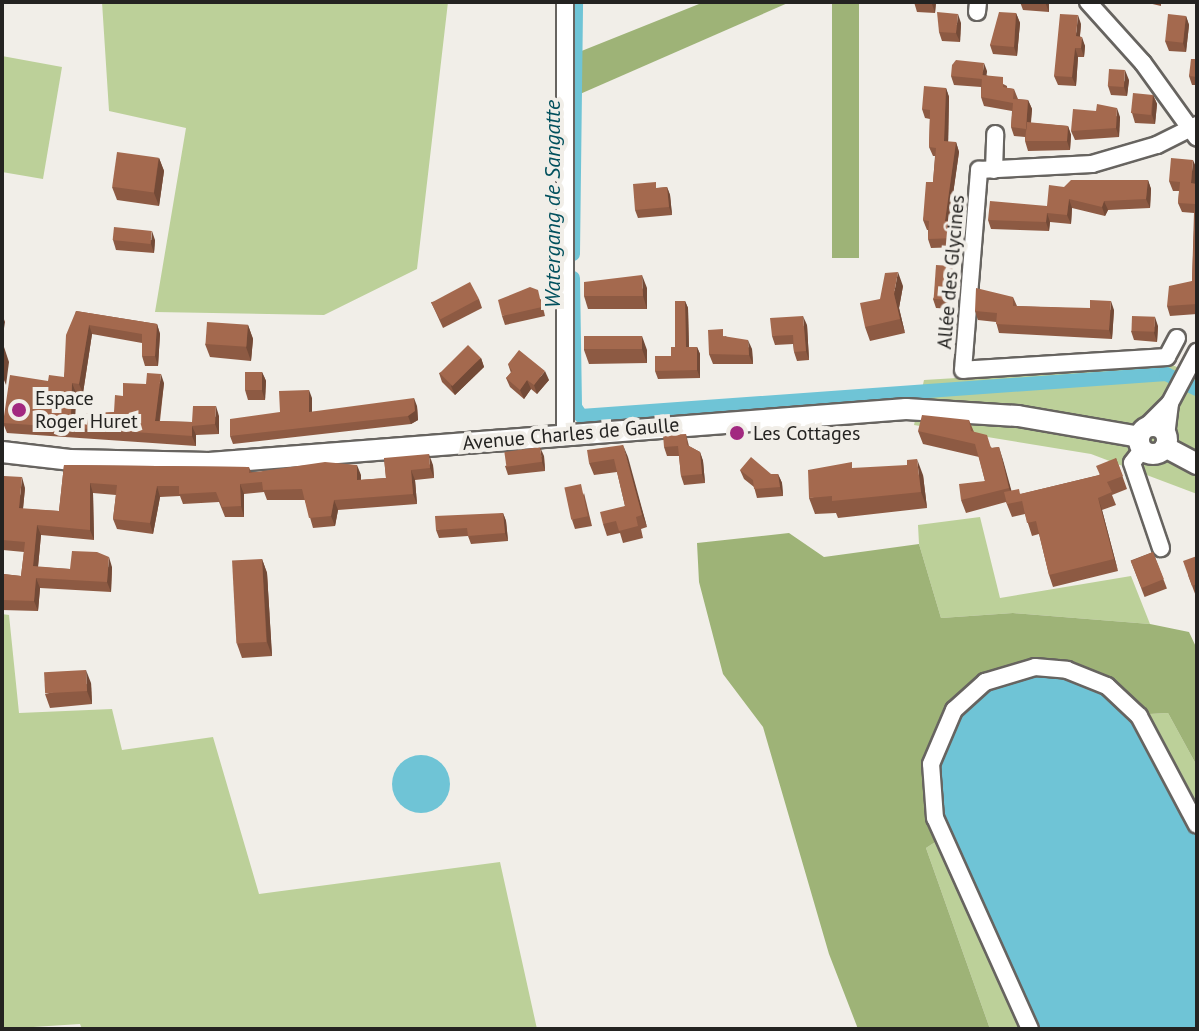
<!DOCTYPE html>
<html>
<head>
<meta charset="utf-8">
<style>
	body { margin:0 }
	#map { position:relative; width:1199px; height:1031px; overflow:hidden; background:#f1eee8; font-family:"PT Sans",sans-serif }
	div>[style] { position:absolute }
	.green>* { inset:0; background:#bcd099 }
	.forest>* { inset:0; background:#9eb377; transform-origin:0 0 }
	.water>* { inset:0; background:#6fc4d6 }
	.round { border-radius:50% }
	.canal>* { height:14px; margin:-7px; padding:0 7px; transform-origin:7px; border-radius:7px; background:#6fc4d6 }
	.roads { filter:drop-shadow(2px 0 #676460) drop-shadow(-2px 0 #676460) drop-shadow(0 2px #676460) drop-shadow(0 -2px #676460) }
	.minor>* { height:16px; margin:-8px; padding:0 8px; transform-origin:8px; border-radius:8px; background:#fff }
	.major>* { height:20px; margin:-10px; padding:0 10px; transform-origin:10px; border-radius:10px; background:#fff }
	.major>.ring { margin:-10px; padding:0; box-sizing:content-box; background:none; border:20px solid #fff; border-radius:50% }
	.wall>* { inset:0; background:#8d5a43; transform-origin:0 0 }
	.shaded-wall>* { inset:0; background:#734a37 }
	.building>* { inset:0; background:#a4694e; transform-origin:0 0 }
	.dots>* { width:22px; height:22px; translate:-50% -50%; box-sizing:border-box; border:4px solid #f1eee8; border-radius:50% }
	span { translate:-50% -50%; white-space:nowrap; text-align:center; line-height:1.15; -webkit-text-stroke:8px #f1eee8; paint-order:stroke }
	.street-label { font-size:20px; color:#242321 }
	.poi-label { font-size:20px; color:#242321 }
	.left { translate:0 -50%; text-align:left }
	.water-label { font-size:22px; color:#01505d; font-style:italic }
	.frame { position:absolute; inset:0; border:4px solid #242321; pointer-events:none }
</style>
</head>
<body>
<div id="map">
	<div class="green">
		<div style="clip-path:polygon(102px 2px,448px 2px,417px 269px,324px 315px,155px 312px,186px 128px,109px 111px)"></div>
		<div style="clip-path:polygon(2px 56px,62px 67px,43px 179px,2px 172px)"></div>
		<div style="clip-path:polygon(1172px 365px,1197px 375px,1197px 494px,1091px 454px,914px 425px,924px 380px)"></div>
		<div style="clip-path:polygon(980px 517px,1000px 598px,1131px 576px,1150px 624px,1013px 613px,941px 618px,919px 544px,918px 525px)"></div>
		<div style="clip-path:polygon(2px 614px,9px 615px,19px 713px,112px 709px,122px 750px,213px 737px,259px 894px,500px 862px,537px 1029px,82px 1029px,80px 1024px,2px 1029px)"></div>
		<div style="clip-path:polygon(1168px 713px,1197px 766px,1197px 837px,1131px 715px)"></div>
		<div style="clip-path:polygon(946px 835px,1036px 1029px,990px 1029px,926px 848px)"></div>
	</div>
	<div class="forest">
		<div style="clip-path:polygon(704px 2px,790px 2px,580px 94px,579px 52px)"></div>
		<div style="left:832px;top:2px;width:27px;height:256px"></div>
		<div style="clip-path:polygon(789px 533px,824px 557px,919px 544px,941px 618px,1013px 613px,1150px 624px,1189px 632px,1197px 649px,1197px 766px,1168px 713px,1131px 715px,926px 848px,990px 1029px,858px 1029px,829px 954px,763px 727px,723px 674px,699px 582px,697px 543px)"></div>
	</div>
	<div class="water">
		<div style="clip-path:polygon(1056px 673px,1099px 687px,1138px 725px,1197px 837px,1197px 1029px,1036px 1029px,946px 835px,934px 772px,952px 722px,984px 691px,1023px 675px)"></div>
		<div class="round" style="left:392px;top:755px;width:58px;height:58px"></div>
	</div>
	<div class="canal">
		<div style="left:573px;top:254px;width:252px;rotate:-89.3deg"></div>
		<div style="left:573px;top:278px;width:129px;rotate:89.1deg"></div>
		<div style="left:575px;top:407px;width:11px;rotate:56deg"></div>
		<div style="left:581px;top:416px;width:587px;rotate:-4.11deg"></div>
		<div style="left:1166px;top:374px;width:34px;rotate:26deg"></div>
	</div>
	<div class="roads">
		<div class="minor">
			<div style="left:565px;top:2px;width:433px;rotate:90deg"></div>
			<div style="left:1088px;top:2px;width:82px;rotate:48deg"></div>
			<div style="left:1143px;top:63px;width:92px;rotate:54.2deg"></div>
			<div style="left:977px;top:12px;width:10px;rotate:-84deg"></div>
			<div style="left:994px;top:170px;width:36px;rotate:-88deg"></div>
			<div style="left:1177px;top:338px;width:21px;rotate:118deg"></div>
			<div style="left:1167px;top:357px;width:204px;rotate:176.4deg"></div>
			<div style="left:963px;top:370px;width:201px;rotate:-85.4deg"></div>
			<div style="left:979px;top:170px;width:113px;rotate:-3deg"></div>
			<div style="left:1092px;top:164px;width:68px;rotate:-16.3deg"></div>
			<div style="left:1157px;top:145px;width:45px;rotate:-26.6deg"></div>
			<div style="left:1146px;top:427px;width:34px;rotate:-45deg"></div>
			<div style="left:1166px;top:436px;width:33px;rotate:-83deg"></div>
			<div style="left:1170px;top:403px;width:58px;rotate:-62.1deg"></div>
			<div style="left:1142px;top:450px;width:16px;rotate:128deg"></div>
			<div style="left:1132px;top:463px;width:90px;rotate:71.2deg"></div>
			<div style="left:1030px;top:1029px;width:231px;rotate:-114.2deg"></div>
			<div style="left:935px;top:818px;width:54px;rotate:-94.2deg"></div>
			<div style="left:931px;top:764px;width:59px;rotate:-66.9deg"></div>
			<div style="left:954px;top:710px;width:42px;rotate:-42.1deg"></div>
			<div style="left:985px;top:682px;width:52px;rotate:-16.7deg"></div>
			<div style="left:1035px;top:667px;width:32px;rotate:5deg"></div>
			<div style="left:1067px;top:670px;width:43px;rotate:21.8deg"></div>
			<div style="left:1107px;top:686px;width:44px;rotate:43.2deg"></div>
			<div style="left:1139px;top:716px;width:123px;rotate:62deg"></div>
		</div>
		<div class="major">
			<div class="ring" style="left:1139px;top:426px;width:8px;height:8px"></div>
			<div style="left:1165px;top:447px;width:36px;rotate:28deg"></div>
			<div style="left:2px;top:452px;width:68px;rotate:6.7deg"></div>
			<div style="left:70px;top:460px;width:139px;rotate:1.2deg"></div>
			<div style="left:209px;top:463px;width:699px;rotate:-4.43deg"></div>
			<div style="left:906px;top:409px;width:112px;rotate:3.6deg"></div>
			<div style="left:1018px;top:416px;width:123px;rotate:9.8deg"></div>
		</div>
	</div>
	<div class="wall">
		<div style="clip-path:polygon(914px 2px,936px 2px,935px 13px,917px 12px)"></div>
		<div style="clip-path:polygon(1020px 2px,1049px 2px,1049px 12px,1023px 10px)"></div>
		<div style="clip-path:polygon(1144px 2px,1161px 2px,1161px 6px)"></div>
		<div style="clip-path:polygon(1016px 13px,1020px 23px,1017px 56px,993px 54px,990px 45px)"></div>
		<div style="clip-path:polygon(1186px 16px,1189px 25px,1186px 52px,1169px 51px,1165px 41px)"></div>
		<div style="clip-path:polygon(961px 23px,960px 42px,942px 41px,939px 32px)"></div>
		<div style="clip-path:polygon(1081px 24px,1080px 36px,1085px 46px,1084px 57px,1078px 57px,1076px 86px,1058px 85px,1054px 76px)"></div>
		<div style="clip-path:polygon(1197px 59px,1197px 85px,1192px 85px,1189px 76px)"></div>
		<div style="clip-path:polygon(987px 71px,986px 75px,1007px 86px,1007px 88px,1014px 89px,1018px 99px,1028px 100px,1032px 109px,1031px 123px,1068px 126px,1071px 135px,1070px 150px,1028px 151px,1025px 141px,1025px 137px,1014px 136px,1011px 127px,1012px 111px,984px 106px,981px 97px,981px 87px,954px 85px,951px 76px)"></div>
		<div style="clip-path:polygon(1129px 80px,1127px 96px,1111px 95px,1108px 86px)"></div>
		<div style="clip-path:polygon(946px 88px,949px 97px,948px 142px,956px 142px,959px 152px,949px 221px,960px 231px,959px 247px,931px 248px,928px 239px,928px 230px,927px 230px,923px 220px,933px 182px,935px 156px,933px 156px,929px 147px,930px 119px,925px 118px,922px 109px)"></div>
		<div style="clip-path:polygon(1153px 95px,1157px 104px,1155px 124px,1135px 123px,1132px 113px)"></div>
		<div style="clip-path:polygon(1096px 111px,1120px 117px,1119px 137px,1075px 140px,1071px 131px)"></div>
		<div style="clip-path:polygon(159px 158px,164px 171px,159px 206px,117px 200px,112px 187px)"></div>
		<div style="clip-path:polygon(1197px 169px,1195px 184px,1197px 184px,1197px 314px,1170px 316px,1167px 306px,1192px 281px,1194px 213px,1182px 212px,1178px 203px,1179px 191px,1173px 191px,1169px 181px)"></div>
		<div style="clip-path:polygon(1148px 180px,1151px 189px,1150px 208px,1108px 210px,1105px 216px,1072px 208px,1071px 224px,1050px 222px,1049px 231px,991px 229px,988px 220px,1047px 206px,1064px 187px)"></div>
		<div style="clip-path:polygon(667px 187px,670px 195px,672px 215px,638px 218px,635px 210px,658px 188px)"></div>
		<div style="clip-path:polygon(113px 240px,155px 240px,154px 253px,116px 250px)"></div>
		<div style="clip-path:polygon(952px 266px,955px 275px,952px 309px,936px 308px,933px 299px)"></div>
		<div style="clip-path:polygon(903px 286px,899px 308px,905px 333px,870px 341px,865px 327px,880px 299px)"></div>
		<div style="clip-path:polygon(647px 288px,647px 309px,588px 309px,584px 296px)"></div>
		<div style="clip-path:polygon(1013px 297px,1017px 306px,1114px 310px,1112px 339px,999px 333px,996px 322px,978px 320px,975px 311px)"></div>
		<div style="clip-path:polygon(479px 299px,482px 308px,443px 328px,431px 302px)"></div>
		<div style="clip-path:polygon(541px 299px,545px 316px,505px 325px,502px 316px)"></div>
		<div style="clip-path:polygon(685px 301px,688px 308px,689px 347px,697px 347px,700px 354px,700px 378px,658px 379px,655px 371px,671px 356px,675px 347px)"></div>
		<div style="clip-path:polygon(76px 311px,157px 324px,160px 334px,158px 366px,145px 366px,142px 356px,142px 343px,92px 334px,83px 393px,76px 393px,75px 415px,114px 412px,123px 396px,146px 384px,164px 383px,160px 421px,192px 422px,219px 416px,219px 434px,196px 435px,196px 446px,7px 433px,3px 423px,48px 381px,64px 377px)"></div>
		<div style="clip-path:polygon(248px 325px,253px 339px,251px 361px,210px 357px,205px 344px)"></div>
		<div style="clip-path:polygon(807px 325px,809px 360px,797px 361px,794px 352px,793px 344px,775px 345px,772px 336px)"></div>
		<div style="clip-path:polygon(1158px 326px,1157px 342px,1134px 340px,1131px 331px)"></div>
		<div style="clip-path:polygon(725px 336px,752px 349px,753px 364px,713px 364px,709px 354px)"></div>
		<div style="clip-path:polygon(584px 337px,647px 350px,647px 363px,589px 364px,584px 350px)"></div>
		<div style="clip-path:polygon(481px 358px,484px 367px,455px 395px,442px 382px,439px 373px)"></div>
		<div style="clip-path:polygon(508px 364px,549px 380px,537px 394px,531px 389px,524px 399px,510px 387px,506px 378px,511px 373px)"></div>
		<div style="clip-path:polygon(262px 372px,266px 381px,265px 400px,248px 400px,245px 390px)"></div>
		<div style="clip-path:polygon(312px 398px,312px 412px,417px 406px,418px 420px,411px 424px,233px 444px,230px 436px)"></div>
		<div style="clip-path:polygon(969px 420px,974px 432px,992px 448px,999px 447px,1011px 491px,1021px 494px,1099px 475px,1116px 458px,1127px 489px,1112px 495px,1116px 505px,1102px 510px,1118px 571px,1053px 587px,1049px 575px,1039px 534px,1032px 536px,1025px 514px,1012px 517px,1006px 502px,966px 513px,961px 500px,985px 481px,979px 457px,923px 444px,918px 431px)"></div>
		<div style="clip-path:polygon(686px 434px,689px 446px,700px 452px,703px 461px,705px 483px,684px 485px,681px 476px,679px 456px,667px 456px,664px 447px)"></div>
		<div style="clip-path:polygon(623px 445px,647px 527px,641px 529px,643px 538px,623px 543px,620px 533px,607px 536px,603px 524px,625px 506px,617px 472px,594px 475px,589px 463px)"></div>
		<div style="clip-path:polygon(544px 456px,545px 471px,508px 475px,505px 466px)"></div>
		<div style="clip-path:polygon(384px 458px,433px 465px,434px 478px,415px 480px,417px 504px,338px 510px,335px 526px,313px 528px,305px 500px,267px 500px,264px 492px,244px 494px,244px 517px,225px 517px,219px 502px,183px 504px,180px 496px,160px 497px,153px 534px,117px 529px,113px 519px,116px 495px,93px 493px,94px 540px,41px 535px,38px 567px,70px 569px,112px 567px,111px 592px,40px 588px,38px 611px,2px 610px,2px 564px,4px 571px,4px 574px,21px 576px,24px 552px,3px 550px,2px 520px,4px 520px,25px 488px,23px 509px,59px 511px,64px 465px,249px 467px,251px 472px,361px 475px,361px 480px,386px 478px)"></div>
		<div style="clip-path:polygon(740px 470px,771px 474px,778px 474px,782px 483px,783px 496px,757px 498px,754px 487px,744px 479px)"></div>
		<div style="clip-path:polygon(923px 475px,927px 508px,838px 518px,836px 513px,815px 514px,809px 498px)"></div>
		<div style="clip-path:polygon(584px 493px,592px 526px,575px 529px,572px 520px)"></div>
		<div style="clip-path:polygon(503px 513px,506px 521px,508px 541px,471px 544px,468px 536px,439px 538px,436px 530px)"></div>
		<div style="left:1153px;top:552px;width:39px;height:24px;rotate:69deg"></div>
		<div style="clip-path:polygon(1197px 556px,1197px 599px,1188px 575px)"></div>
		<div style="clip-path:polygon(262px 559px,267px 573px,272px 656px,242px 658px,237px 644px)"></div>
		<div style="clip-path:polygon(91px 683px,92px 704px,50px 708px,45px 694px)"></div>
	</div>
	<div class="shaded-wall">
		<div style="clip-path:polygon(932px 2px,936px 2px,935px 13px,932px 4px)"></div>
		<div style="clip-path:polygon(1045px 2px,1049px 2px,1049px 12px)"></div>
		<div style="clip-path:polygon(1016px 13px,1020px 23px,1017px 56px,1014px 47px)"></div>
		<div style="clip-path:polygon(958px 14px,961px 23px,960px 42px,956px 33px)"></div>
		<div style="clip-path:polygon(1078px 15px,1081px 24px,1079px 45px,1076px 36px)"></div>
		<div style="clip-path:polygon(1186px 16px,1189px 25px,1186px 52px,1183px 43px)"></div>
		<div style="clip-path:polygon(1082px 37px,1085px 46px,1084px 57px,1081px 48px)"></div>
		<div style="clip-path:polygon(1075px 48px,1078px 57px,1076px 86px,1072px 77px)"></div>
		<div style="clip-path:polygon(984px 63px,987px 71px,985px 87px,982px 79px)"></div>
		<div style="clip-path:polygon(1125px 70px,1129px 80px,1127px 96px,1124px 87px)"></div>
		<div style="clip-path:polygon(946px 88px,949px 97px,948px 151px,944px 141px)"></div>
		<div style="clip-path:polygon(1153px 95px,1157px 104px,1155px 124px,1152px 115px)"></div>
		<div style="clip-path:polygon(1028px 100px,1032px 109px,1029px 138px,1026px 129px)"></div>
		<div style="clip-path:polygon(1117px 108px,1120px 117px,1119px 137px,1116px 128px)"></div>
		<div style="clip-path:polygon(1068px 126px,1071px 135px,1070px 150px,1067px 141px)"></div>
		<div style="clip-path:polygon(956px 142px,959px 152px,948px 230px,945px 221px)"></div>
		<div style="clip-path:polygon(159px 158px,164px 171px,159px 206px,154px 193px)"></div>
		<div style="clip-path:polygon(1193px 160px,1197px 169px,1195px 192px,1191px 183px)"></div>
		<div style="clip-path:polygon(1148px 180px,1151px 189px,1150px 208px,1146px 199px)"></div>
		<div style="clip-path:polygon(667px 187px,670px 195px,672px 215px,669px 207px)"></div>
		<div style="clip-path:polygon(1069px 199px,1072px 208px,1071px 224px,1067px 215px)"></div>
		<div style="clip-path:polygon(1104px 201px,1108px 210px,1105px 216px,1102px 207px)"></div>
		<div style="clip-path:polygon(1047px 213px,1050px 222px,1049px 231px,1046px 222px)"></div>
		<div style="clip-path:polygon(957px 222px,960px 231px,959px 247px,956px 238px)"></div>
		<div style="clip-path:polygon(152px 231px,155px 240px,154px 253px,151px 244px)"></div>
		<div style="clip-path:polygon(952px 266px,955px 275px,952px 309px,949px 300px)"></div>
		<div style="clip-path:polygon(898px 272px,903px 286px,899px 308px,905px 333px,900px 319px,894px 294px)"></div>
		<div style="clip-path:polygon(642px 275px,647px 288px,647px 309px,643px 296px)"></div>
		<div style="clip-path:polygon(685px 301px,688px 308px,689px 355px,686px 347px)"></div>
		<div style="clip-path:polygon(1111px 301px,1114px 310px,1112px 339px,1109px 330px)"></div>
		<div style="clip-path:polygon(2px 314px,5px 322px,2px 341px)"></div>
		<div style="clip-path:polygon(803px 316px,807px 325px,809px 360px,806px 351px)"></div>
		<div style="clip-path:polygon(1155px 317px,1158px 326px,1157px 342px,1154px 333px)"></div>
		<div style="clip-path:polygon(157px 324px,160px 334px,158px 366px,155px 356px)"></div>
		<div style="clip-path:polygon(89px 325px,92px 334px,83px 393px,79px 384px)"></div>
		<div style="clip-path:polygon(248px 325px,253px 339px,251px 361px,246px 347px)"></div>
		<div style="clip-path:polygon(642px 336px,647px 350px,647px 363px,642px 349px)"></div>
		<div style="clip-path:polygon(748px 340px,752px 349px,753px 364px,749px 355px)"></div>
		<div style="clip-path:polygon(3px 344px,9px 362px,6px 385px,2px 375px)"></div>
		<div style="clip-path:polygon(697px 347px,700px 354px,700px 378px,697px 370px)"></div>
		<div style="clip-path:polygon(481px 358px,484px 367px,455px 395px,451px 386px)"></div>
		<div style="clip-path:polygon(545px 371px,549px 380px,537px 394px,534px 385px)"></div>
		<div style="clip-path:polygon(262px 372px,266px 381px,265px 400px,262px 391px)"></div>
		<div style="clip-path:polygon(161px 374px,164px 383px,158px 430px,155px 421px)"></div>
		<div style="clip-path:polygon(527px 380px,531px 389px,524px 399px,520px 390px)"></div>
		<div style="clip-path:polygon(72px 383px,76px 393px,75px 425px,71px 415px)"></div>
		<div style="clip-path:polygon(309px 390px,312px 398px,312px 420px,309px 412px)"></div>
		<div style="clip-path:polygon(414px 398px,417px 406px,418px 420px,411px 424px,408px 416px)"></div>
		<div style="clip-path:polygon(216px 406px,219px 416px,219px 434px,215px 424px)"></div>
		<div style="clip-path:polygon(192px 426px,196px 435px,196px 446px,192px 436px)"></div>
		<div style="clip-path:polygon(623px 445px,628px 457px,647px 527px,642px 515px)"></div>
		<div style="clip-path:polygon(540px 447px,544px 456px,545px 471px,542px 462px)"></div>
		<div style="clip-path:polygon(999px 447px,1003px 460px,1014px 500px,1009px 488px)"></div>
		<div style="clip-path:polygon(700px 452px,703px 461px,705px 483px,702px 474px)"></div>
		<div style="clip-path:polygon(429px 454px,433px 465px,434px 478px,430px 468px)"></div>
		<div style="clip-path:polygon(917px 459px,923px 475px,927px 508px,921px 492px)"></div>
		<div style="clip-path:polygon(357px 465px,361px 475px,361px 490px,357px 480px)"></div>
		<div style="clip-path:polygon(411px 470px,415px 480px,417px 504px,413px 494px)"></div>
		<div style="clip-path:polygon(778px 474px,782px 483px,783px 496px,780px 487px)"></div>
		<div style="clip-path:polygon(22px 477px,25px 488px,22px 518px,19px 508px)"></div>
		<div style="clip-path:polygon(90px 483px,93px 493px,94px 540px,90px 530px)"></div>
		<div style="clip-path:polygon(240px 484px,244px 494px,244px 517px,241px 506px)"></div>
		<div style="clip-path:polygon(157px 486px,160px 497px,153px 534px,150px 523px)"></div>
		<div style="clip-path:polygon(1098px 498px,1102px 510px,1118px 571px,1114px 559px)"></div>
		<div style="clip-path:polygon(334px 500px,338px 510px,335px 526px,331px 516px)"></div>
		<div style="clip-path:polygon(503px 513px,506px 521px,508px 541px,505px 533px)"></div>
		<div style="clip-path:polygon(37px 525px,41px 535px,37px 577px,33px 566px)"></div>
		<div style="clip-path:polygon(109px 557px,112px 567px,111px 592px,107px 582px)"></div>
		<div style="clip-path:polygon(262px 559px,267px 573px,272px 656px,267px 642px)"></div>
		<div style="clip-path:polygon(36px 578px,40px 588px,38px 611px,34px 601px)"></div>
		<div style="clip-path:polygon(86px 670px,91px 683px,92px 704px,87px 691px)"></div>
	</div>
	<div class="building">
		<div style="clip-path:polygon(914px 2px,932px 2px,932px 4px)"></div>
		<div style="clip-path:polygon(937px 12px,958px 14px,956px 33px,939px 32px)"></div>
		<div style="clip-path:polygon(999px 12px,1016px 13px,1014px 47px,990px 45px)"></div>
		<div style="clip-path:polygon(1060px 14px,1078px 15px,1076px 36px,1082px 37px,1081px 48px,1075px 48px,1072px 77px,1054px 76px)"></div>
		<div style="left:1168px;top:14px;width:18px;height:27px;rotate:6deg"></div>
		<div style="clip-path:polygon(1191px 59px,1197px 59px,1197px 77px,1189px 76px)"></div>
		<div style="clip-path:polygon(956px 60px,984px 63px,982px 79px,951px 76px,952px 65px)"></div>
		<div style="left:1109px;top:69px;width:16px;height:17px;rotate:4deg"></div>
		<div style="clip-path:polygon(982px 75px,1003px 77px,1003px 87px,1014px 89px,1013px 99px,1028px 100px,1026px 129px,1011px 127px,1013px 103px,981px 97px)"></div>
		<div style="clip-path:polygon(924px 86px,946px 88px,944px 141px,956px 142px,945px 221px,957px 222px,956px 238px,928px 239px,929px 221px,923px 220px,926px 182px,933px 182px,936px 148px,929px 147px,930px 110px,922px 109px)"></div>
		<div style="left:1133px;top:93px;width:20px;height:20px;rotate:6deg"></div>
		<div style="clip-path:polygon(1097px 104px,1117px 108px,1116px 128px,1071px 131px,1073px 109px,1096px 111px)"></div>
		<div style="clip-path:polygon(1027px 122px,1068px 126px,1067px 141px,1025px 141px)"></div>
		<div style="left:117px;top:152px;width:42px;height:35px;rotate:8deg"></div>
		<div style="clip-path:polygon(1171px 158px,1193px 160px,1191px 183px,1197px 184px,1197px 304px,1167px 306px,1169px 286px,1192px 281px,1195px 204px,1178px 203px,1180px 182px,1169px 181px)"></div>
		<div style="clip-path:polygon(1071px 180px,1148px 180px,1146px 199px,1104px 201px,1102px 207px,1069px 199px,1067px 215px,1047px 213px,1046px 222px,988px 220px,990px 201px,1047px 206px,1049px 185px,1064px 187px)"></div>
		<div style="clip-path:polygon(656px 182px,656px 188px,667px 187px,669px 207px,635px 210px,633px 184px)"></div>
		<div style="left:114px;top:227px;width:38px;height:13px;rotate:6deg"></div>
		<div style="left:936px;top:265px;width:16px;height:34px;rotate:4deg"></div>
		<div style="clip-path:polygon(898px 272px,894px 294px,900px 319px,865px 327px,860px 303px,880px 299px,885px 273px)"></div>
		<div style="clip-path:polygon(642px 275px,643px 296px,584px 296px,584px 282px)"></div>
		<div style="left:470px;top:282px;width:19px;height:44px;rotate:62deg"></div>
		<div style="clip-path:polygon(530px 287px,538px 290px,542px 307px,502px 316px,498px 300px)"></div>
		<div style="clip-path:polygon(976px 288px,1013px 297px,1013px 306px,1090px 308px,1090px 300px,1111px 301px,1109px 330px,996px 324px,997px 313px,975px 311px)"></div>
		<div style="clip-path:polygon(675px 301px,685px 301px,686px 347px,697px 347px,697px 370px,655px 371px,655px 356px,671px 356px,671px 347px,675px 347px)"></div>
		<div style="clip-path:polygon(76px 311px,157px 324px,155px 356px,142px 356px,142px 334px,89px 325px,79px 384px,72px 383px,71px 415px,114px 412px,115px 395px,123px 396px,123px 383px,146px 384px,147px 373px,161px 374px,155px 421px,192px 422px,193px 406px,216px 406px,215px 424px,192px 426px,192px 436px,3px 423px,10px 375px,48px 381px,49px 375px,64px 377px,66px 335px)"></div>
		<div style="clip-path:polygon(803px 316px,806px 351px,794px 352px,793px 335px,772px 336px,770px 318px)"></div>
		<div style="left:1132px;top:316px;width:23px;height:15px;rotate:2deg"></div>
		<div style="left:207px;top:322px;width:41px;height:22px;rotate:4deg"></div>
		<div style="clip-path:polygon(723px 329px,723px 336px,748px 340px,749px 355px,709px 354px,708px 330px)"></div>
		<div style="left:642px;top:336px;width:13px;height:58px;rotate:90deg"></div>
		<div style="left:468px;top:345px;width:18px;height:40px;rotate:45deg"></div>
		<div style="clip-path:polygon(519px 350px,545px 371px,534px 385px,527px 380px,520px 390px,506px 378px,512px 371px,508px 364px)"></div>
		<div style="left:245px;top:372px;width:17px;height:18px"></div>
		<div style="clip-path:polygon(309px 390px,309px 412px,414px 398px,415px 411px,408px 416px,230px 436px,230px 419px,280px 412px,279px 391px)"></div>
		<div style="clip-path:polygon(922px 415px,969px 420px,971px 431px,987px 435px,991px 448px,999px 447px,1009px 488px,961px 500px,959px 484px,985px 481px,975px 444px,918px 431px)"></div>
		<div style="clip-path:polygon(686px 434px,687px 445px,700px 452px,702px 474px,681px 476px,678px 446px,664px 447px,663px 435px)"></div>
		<div style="clip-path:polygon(623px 445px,642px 515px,636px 517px,638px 526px,619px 531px,616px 521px,603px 524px,600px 512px,625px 506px,614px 459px,589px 463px,587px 450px)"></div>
		<div style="left:540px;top:447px;width:15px;height:36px;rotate:82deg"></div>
		<div style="clip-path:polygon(429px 454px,430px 468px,411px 470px,413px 494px,334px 500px,331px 516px,309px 518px,302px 489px,263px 490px,262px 482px,240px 484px,241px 506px,222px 507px,216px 492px,179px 494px,179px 486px,157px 486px,150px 523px,113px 519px,117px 485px,90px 483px,90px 530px,37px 525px,33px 566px,70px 569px,72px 551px,97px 552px,109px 557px,107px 582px,36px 578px,34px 601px,2px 600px,2px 574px,21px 576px,25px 542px,2px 540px,2px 520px,4px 520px,4px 476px,22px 477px,19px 508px,59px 511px,64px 465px,249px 467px,249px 473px,325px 462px,357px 465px,357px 480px,386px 478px,384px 458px)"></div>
		<div style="clip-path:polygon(751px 457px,771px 474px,778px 474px,780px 487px,754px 489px,753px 480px,740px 470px)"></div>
		<div style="clip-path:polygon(1116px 458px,1123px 476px,1107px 482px,1112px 492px,1098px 498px,1114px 559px,1049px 575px,1036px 521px,1027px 523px,1021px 496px,1022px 501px,1007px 504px,1004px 492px,1019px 489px,1020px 494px,1100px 475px,1096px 466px)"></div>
		<div style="clip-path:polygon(917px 459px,921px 492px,832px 501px,832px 496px,809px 498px,808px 470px,852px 462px,852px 468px,907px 465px,907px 460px)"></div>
		<div style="left:581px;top:484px;width:33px;height:17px;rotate:78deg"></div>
		<div style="clip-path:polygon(503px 513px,505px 533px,468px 536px,467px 528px,436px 530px,435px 516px)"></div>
		<div style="left:1153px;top:552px;width:29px;height:24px;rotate:68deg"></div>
		<div style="clip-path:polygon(1197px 556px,1197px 584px,1192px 586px,1183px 561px)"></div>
		<div style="left:262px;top:559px;width:83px;height:30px;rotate:87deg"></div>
		<div style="left:86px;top:670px;width:21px;height:42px;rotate:87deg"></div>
	</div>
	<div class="dots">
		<div style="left:19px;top:410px;background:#a22980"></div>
		<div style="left:737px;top:433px;background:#a22980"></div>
	</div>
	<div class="street-label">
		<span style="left:951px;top:272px;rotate:-85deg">Allée des Glycines</span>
		<span style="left:571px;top:434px;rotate:-5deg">Avenue Charles de Gaulle</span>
	</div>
	<div class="poi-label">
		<span class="left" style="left:35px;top:410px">Espace<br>Roger Huret</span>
		<span class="left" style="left:753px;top:433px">Les Cottages</span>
	</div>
	<div class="water-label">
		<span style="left:553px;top:204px;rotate:-90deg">Watergang de Sangatte</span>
	</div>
	<div class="frame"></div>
</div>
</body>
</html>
